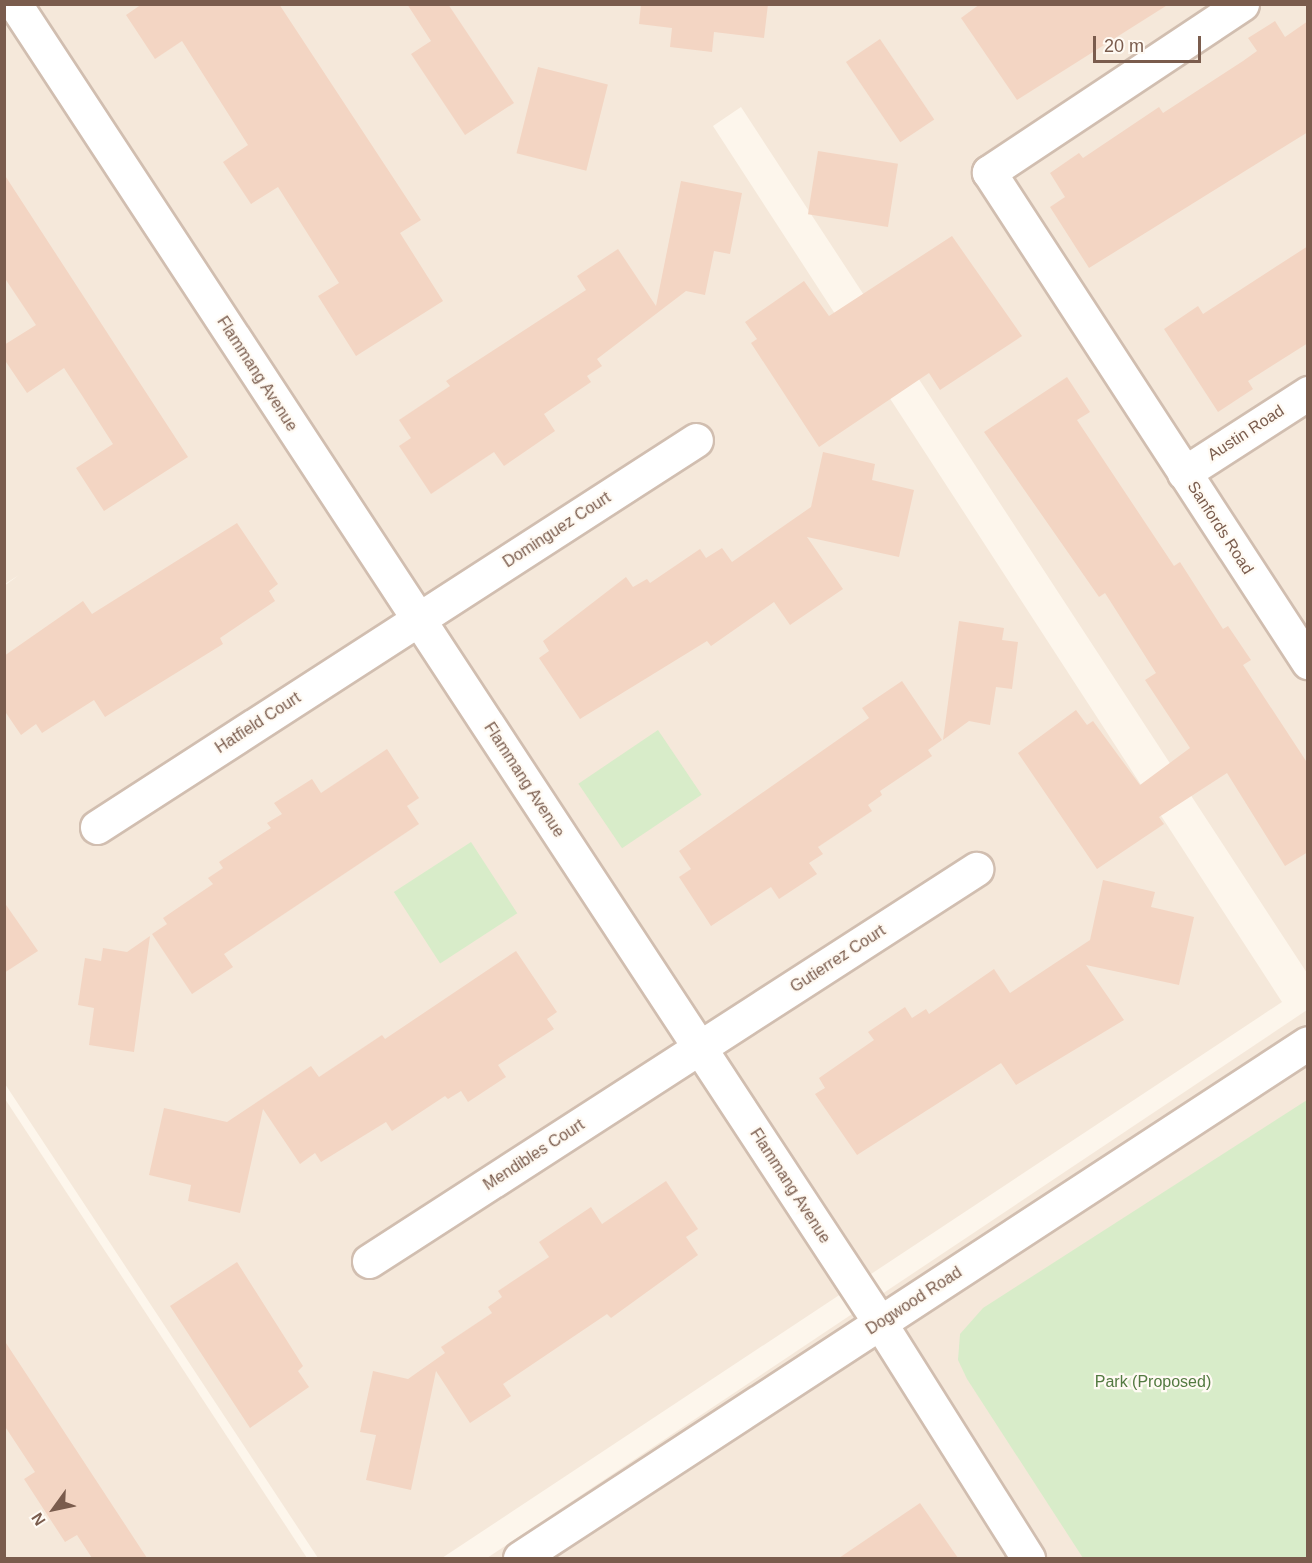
<!DOCTYPE html>
<html>
<head>
<meta charset="utf-8">
<style>
	body { margin:0 }
	#map { position:relative; width:1312px; height:1563px; overflow:hidden; background:#fdf6ec; font-family:Helvetica,sans-serif }
	div>[style] { position:absolute }
	.residential>* { inset:0; background:#f5e8da }
	.green>* { inset:0; background:#d8ecc9; transform-origin:0 0 }
	.building>* { inset:0; background:#f3d5c3; transform-origin:0 0 }
	.roads { filter:drop-shadow(2px 0 #d1beb0) drop-shadow(-2px 0 #d1beb0) drop-shadow(0 2px #d1beb0) drop-shadow(0 -2px #d1beb0) }
	.street>* { height:33px; margin:-16.5px; padding:0 16.5px; transform-origin:16.5px; border-radius:16.5px; background:#fff }
	.secondary>* { height:33px; margin:-16.5px; padding:0 16.5px; transform-origin:16.5px; border-radius:16.5px; background:#fff }
	span { translate:-50% -50%; white-space:nowrap; text-align:center; line-height:1.15; -webkit-text-stroke:4.5px #fffaf3; paint-order:stroke }
	.street-label { font-size:16px; color:#7a5c4d }
	.park-label { font-size:16px; color:#537a41 }
	.frame { position:absolute; inset:0; border:6px solid #7a5c4d; pointer-events:none }
	.north { position:absolute; left:24px; top:1479px; width:60px; height:60px; -webkit-text-stroke:4px #fffaf3; paint-order:stroke; rotate:237deg; font-size:16px; font-weight:700; line-height:24px; text-align:center; color:#7a5c4d }
	.north::after { content:''; display:block; margin:auto; width:21px; height:27px; background:#7a5c4d; clip-path:polygon(50% 0,100% 100%,50% 72%,0 100%) }
	.scale { position:absolute; left:1093px; top:36px; width:108px; height:27px; box-sizing:border-box; border:3px solid #7a5c4d; border-top:0; padding-left:8px; font-size:18px; line-height:21px; white-space:nowrap; color:#7a5c4d; -webkit-text-stroke:4px #fffaf3; paint-order:stroke }
</style>
</head>
<body>
<div id="map">
	<div class="residential">
		<div style="clip-path:polygon(5px 5px,1307px 5px,1307px 973px,741px 107px,713px 126px,1282px 1002px,442px 1558px,318px 1558px,5px 1084px,4px 586px,19px 575px,5px 584px)"></div>
		<div style="clip-path:polygon(1307px 1010px,1307px 1558px,487px 1558px)"></div>
		<div style="clip-path:polygon(5px 1099px,307px 1558px,5px 1558px)"></div>
	</div>
	<div class="green">
		<div style="left:658px;top:730px;width:78px;height:96px;rotate:56deg"></div>
		<div style="left:471px;top:842px;width:85px;height:92px;rotate:57deg"></div>
		<div style="clip-path:polygon(1307px 1100px,1307px 1558px,1083px 1558px,967px 1379px,958px 1360px,960px 1334px,983px 1308px)"></div>
	</div>
	<div class="building">
		<div style="clip-path:polygon(142px 4px,279px 4px,421px 220px,400px 233px,443px 301px,356px 356px,318px 296px,339px 283px,278px 187px,251px 204px,223px 162px,248px 145px,182px 41px,155px 59px,126px 15px)"></div>
		<div style="clip-path:polygon(407px 4px,448px 4px,514px 103px,465px 135px,411px 54px,431px 41px)"></div>
		<div style="clip-path:polygon(641px 4px,768px 4px,764px 38px,714px 32px,712px 52px,670px 47px,672px 28px,639px 24px)"></div>
		<div style="clip-path:polygon(980px 4px,1169px 4px,1017px 100px,961px 18px)"></div>
		<div style="clip-path:polygon(1275px 21px,1285px 37px,1308px 21px,1308px 132px,1089px 268px,1050px 207px,1065px 197px,1050px 173px,1079px 153px,1083px 158px,1159px 107px,1163px 113px,1243px 61px,1257px 51px,1248px 38px)"></div>
		<div style="left:880px;top:39px;width:97px;height:41px;rotate:56deg"></div>
		<div style="left:538px;top:67px;width:72px;height:89px;rotate:14deg"></div>
		<div style="left:818px;top:151px;width:81px;height:64px;rotate:9deg"></div>
		<div style="clip-path:polygon(4px 174px,188px 457px,104px 511px,76px 468px,113px 444px,83px 397px,64px 368px,27px 393px,4px 359px,4px 345px,36px 325px,4px 277px)"></div>
		<div style="clip-path:polygon(681px 181px,742px 193px,730px 254px,714px 251px,705px 295px,686px 291px,597px 359px,602px 366px,587px 376px,591px 382px,544px 414px,555px 431px,504px 466px,494px 452px,431px 494px,399px 446px,411px 438px,399px 420px,450px 386px,446px 381px,586px 290px,577px 276px,618px 249px,656px 306px)"></div>
		<div style="clip-path:polygon(952px 236px,1022px 336px,940px 390px,929px 373px,819px 447px,751px 343px,757px 339px,745px 322px,804px 281px,829px 316px)"></div>
		<div style="clip-path:polygon(1308px 246px,1308px 343px,1248px 381px,1253px 389px,1218px 412px,1164px 329px,1198px 306px,1203px 314px)"></div>
		<div style="clip-path:polygon(1067px 377px,1090px 412px,1077px 420px,1174px 566px,1180px 562px,1223px 629px,1228px 626px,1251px 660px,1243px 665px,1308px 764px,1308px 852px,1285px 866px,1227px 773px,1159px 817px,1164px 824px,1097px 869px,1018px 753px,1076px 710px,1087px 725px,1093px 721px,1140px 785px,1190px 748px,1145px 680px,1156px 673px,1105px 593px,1099px 597px,984px 432px)"></div>
		<div style="clip-path:polygon(823px 452px,875px 464px,872px 480px,914px 490px,899px 557px,807px 537px,843px 589px,790px 625px,774px 602px,711px 646px,707px 641px,580px 719px,539px 658px,549px 651px,543px 641px,626px 577px,633px 587px,647px 579px,650px 583px,700px 549px,706px 558px,722px 548px,732px 562px,811px 507px)"></div>
		<div style="clip-path:polygon(237px 523px,278px 584px,269px 591px,275px 601px,220px 638px,223px 644px,105px 717px,94px 700px,42px 733px,36px 724px,21px 735px,4px 710px,4px 656px,83px 601px,92px 614px)"></div>
		<div style="clip-path:polygon(959px 621px,1004px 628px,1002px 640px,1018px 642px,1012px 689px,996px 687px,990px 725px,969px 721px,943px 740px)"></div>
		<div style="clip-path:polygon(902px 681px,942px 740px,928px 750px,932px 756px,880px 791px,882px 795px,868px 805px,872px 811px,818px 847px,823px 854px,809px 863px,817px 874px,779px 899px,771px 887px,711px 926px,679px 877px,691px 869px,679px 851px,869px 718px,862px 708px)"></div>
		<div style="clip-path:polygon(387px 749px,419px 798px,407px 806px,419px 824px,224px 954px,233px 967px,192px 994px,152px 934px,167px 924px,163px 918px,213px 884px,208px 878px,223px 868px,219px 862px,271px 828px,267px 823px,282px 814px,274px 803px,312px 779px,321px 793px)"></div>
		<div style="clip-path:polygon(1103px 880px,1155px 892px,1151px 907px,1194px 917px,1179px 985px,1086px 965px,1124px 1020px,1016px 1085px,1001px 1063px,857px 1155px,815px 1094px,825px 1088px,819px 1078px,874px 1040px,868px 1032px,905px 1007px,912px 1018px,926px 1009px,929px 1014px,994px 969px,1010px 993px,1090px 940px)"></div>
		<div style="clip-path:polygon(4px 902px,38px 951px,4px 973px)"></div>
		<div style="clip-path:polygon(150px 936px,134px 1052px,89px 1045px,94px 1008px,78px 1005px,85px 958px,101px 961px,103px 948px,127px 952px)"></div>
		<div style="clip-path:polygon(516px 951px,557px 1012px,547px 1019px,554px 1029px,498px 1065px,506px 1077px,468px 1102px,461px 1091px,448px 1099px,445px 1096px,392px 1131px,386px 1122px,321px 1162px,315px 1153px,300px 1164px,263px 1109px,240px 1213px,188px 1201px,191px 1185px,149px 1175px,164px 1108px,227px 1122px,311px 1066px,319px 1077px,382px 1035px,385px 1039px)"></div>
		<div style="clip-path:polygon(666px 1181px,698px 1229px,686px 1237px,698px 1255px,611px 1318px,607px 1314px,503px 1384px,511px 1396px,470px 1423px,436px 1371px,411px 1490px,366px 1480px,376px 1435px,360px 1432px,373px 1371px,408px 1379px,445px 1353px,441px 1347px,492px 1313px,488px 1307px,502px 1297px,498px 1291px,549px 1257px,539px 1242px,591px 1207px,602px 1224px)"></div>
		<div style="clip-path:polygon(237px 1262px,303px 1366px,298px 1371px,309px 1387px,250px 1428px,170px 1306px)"></div>
		<div style="clip-path:polygon(4px 1340px,147px 1558px,92px 1558px,77px 1535px,65px 1542px,24px 1479px,35px 1472px,4px 1425px)"></div>
		<div style="clip-path:polygon(920px 1503px,958px 1558px,839px 1558px)"></div>
	</div>
	<div class="roads">
		<div class="street">
			<div style="left:15px;top:4px;width:1577px;rotate:56.74deg"></div>
			<div style="left:880px;top:1323px;width:278px;rotate:57.8deg"></div>
			<div style="left:1242px;top:4px;width:304px;rotate:146.4deg"></div>
			<div style="left:989px;top:172px;width:585px;rotate:56.94deg"></div>
			<div style="left:1184px;top:473px;width:148px;rotate:-32.8deg"></div>
			<div style="left:97px;top:827px;width:713px;rotate:-32.87deg"></div>
			<div style="left:369px;top:1261px;width:723px;rotate:-32.85deg"></div>
		</div>
		<div class="secondary">
			<div style="left:520px;top:1558px;width:941px;rotate:-33.17deg"></div>
		</div>
	</div>
	<div class="street-label">
		<span style="left:257px;top:374px;rotate:57deg">Flammang Avenue</span>
		<span style="left:1246px;top:433px;rotate:-33deg">Austin Road</span>
		<span style="left:1220px;top:528px;rotate:57deg">Sanfords Road</span>
		<span style="left:557px;top:530px;rotate:-33deg">Dominguez Court</span>
		<span style="left:258px;top:723px;rotate:-33deg">Hatfield Court</span>
		<span style="left:524px;top:780px;rotate:57deg">Flammang Avenue</span>
		<span style="left:838px;top:959px;rotate:-33deg">Gutierrez Court</span>
		<span style="left:534px;top:1155px;rotate:-33deg">Mendibles Court</span>
		<span style="left:790px;top:1186px;rotate:57deg">Flammang Avenue</span>
		<span style="left:914px;top:1301px;rotate:-33deg">Dogwood Road</span>
	</div>
	<div class="park-label">
		<span style="left:1153px;top:1382px">Park (Proposed)</span>
	</div>
	<div class="frame"></div>
	<div class="north">N</div>
	<div class="scale">20 m</div>
</div>
</body>
</html>
